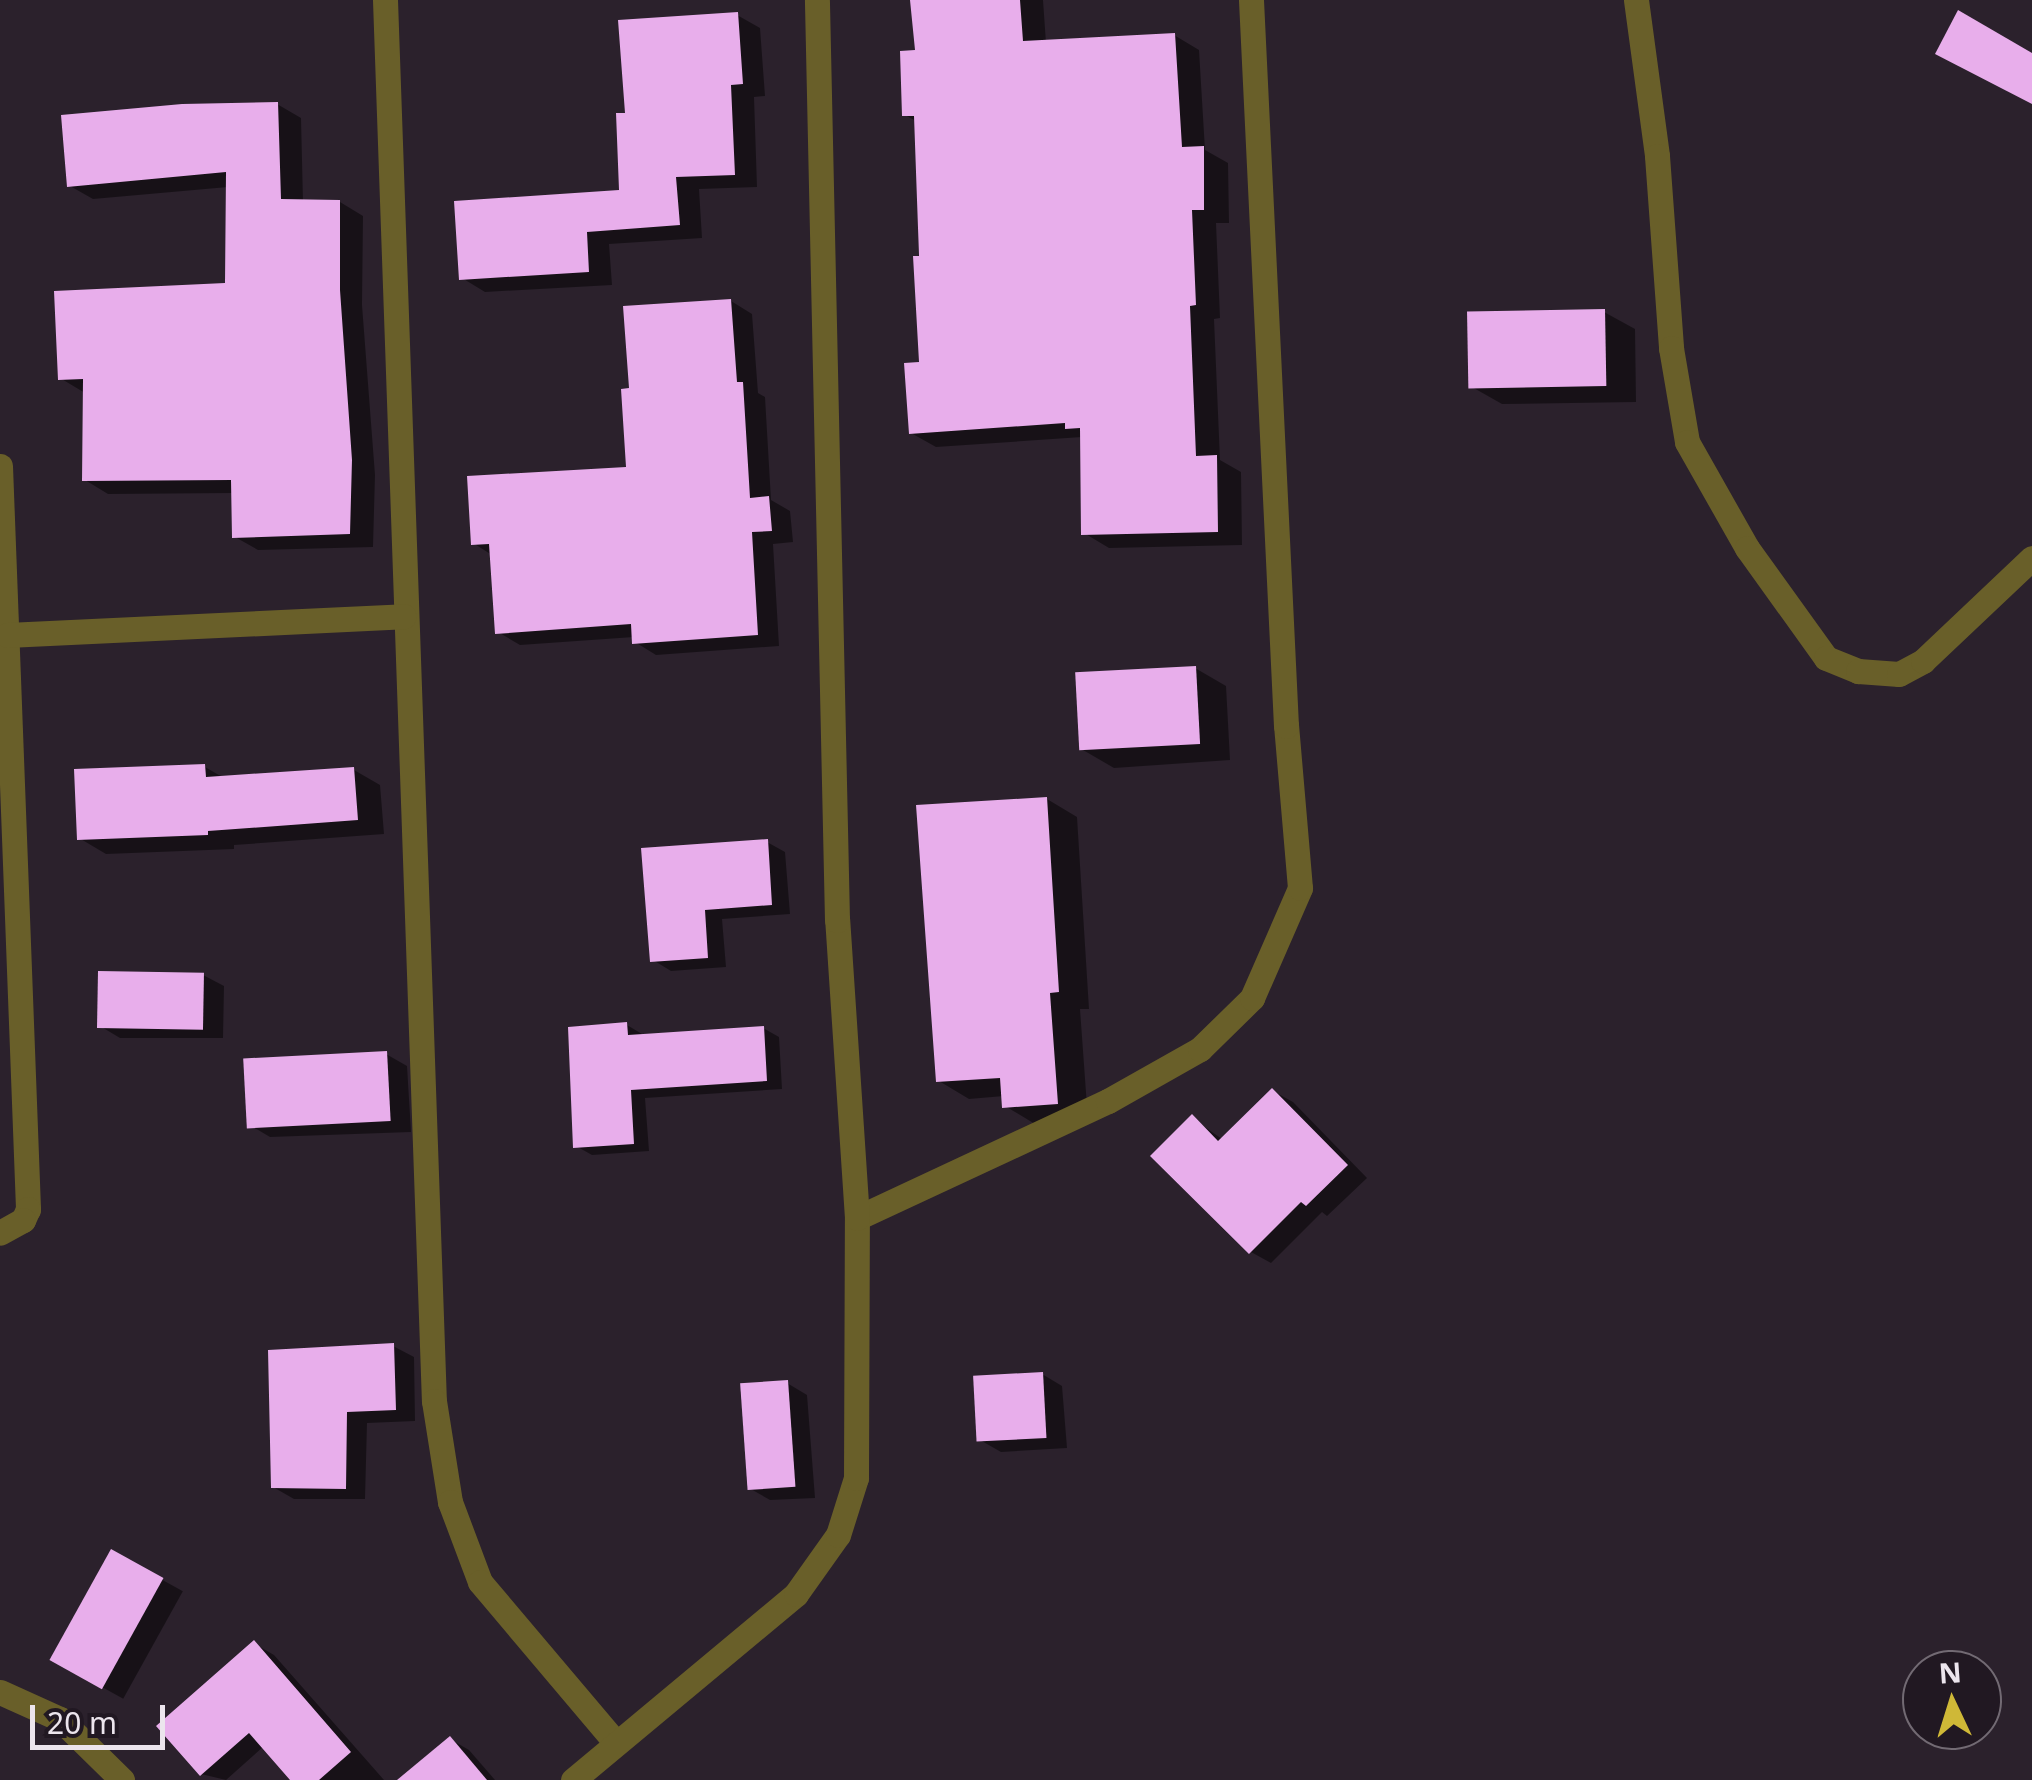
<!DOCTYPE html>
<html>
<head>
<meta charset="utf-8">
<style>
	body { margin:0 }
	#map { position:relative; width:2032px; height:1780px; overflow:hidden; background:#2b212c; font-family:"Noto Sans",sans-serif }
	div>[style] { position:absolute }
	.shadow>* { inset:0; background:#0007; transform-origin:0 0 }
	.building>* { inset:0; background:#e8aeeb; transform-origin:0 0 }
	.minor>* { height:25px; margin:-12.5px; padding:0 12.5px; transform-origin:12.5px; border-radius:12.5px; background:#695f29 }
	span { translate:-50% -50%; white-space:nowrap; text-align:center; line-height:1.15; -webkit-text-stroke:10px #211822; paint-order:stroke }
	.north { position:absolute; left:1902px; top:1650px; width:100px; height:100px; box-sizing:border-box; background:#211822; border:2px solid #726a73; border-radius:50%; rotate:356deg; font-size:28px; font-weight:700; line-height:40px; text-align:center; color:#ece5ed }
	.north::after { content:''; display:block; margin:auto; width:35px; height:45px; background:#cfb837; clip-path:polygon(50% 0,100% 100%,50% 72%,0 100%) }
	.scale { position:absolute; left:30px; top:1705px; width:135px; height:45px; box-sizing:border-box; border:5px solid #ece5ed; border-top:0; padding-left:12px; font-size:30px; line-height:35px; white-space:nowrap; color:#ece5ed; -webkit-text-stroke:8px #211822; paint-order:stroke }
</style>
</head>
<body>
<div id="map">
	<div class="shadow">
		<div style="clip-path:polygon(913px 0,1043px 0,1046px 43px,1174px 35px,1199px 50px,1205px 150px,1228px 163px,1229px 223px,1216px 223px,1220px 318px,1214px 319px,1220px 460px,1241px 472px,1242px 545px,1109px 548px,1084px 533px,1082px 437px,936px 447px,911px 433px,921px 364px,916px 121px,905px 115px,918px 52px)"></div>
		<div style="clip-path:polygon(737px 15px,760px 28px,765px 96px,754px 97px,757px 187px,699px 189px,702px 238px,609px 244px,612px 285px,485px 292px,462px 278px,621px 193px,628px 116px)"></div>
		<div style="clip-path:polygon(277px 104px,301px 118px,303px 202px,340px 202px,363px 216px,362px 305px,375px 475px,373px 547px,258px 550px,235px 537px,234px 493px,108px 494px,85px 480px,85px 393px,60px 378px,227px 285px,228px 187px,93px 199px,70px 186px)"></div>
		<div style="clip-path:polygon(731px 301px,752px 314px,758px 393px,765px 397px,771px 500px,790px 511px,793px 542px,773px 544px,779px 646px,656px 655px,635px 642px,634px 637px,520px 645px,498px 632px,492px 555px,473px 543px,629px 470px,631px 391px)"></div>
		<div style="clip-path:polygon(1604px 312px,1635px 329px,1636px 402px,1502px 404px,1472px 387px)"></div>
		<div style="clip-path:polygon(1195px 668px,1226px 686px,1230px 760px,1114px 768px,1083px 750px)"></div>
		<div style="clip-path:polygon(205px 767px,224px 778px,354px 770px,380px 785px,384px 834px,234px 845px,234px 849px,106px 854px,79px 838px)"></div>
		<div style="clip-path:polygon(1047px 799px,1077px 817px,1089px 1009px,1080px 1009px,1088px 1120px,1035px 1124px,1005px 1106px,1004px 1096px,969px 1099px,939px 1081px)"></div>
		<div style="clip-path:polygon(767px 842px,785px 852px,790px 914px,722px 919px,726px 967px,671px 971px,653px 960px)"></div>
		<div style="clip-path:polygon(203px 975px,224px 986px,223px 1038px,120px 1038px,100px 1026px)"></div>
		<div style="clip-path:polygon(627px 1025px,642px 1034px,763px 1028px,779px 1037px,782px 1089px,645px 1098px,649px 1151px,592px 1155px,576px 1146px)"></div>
		<div style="clip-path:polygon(386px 1054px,407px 1066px,411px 1132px,270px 1137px,250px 1125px)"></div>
		<div style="clip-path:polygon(1273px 1091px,1293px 1102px,1367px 1178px,1327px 1216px,1322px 1212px,1271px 1263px,1251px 1252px,1192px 1118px,1222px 1139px)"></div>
		<div style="clip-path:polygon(393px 1346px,414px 1357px,415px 1421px,367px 1423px,365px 1499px,294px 1499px,273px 1487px)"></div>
		<div style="clip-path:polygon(1042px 1374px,1062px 1386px,1067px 1448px,1001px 1452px,980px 1440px)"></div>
		<div style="clip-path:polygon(787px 1383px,807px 1395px,815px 1498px,770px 1500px,749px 1488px)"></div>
		<div style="left:112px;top:1552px;width:81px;height:123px;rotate:29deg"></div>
		<div style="clip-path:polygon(255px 1644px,274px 1655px,384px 1780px,294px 1780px,264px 1746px,226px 1780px,201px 1774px)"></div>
		<div style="clip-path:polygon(450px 1739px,469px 1750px,495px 1780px,401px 1780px)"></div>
	</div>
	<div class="building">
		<div style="clip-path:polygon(910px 0,1020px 0,1023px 41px,1175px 33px,1182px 147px,1204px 146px,1204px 210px,1192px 210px,1196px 305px,1190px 306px,1196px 456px,1217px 455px,1218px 532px,1081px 535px,1080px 428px,1065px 429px,1065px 423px,909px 434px,904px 363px,919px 362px,913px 256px,919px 256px,914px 116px,902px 116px,900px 51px,915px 50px)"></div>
		<div style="clip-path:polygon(1958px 10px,2032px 53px,2032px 104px,1935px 54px)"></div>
		<div style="clip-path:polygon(738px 12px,743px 84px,731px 85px,735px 175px,676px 177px,680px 225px,587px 232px,589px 272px,459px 280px,454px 201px,619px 190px,616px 113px,625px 113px,618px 20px)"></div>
		<div style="clip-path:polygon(278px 102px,281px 199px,340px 200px,340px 290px,352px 460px,350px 534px,232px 538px,231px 480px,82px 481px,83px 379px,58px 380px,54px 291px,225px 283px,226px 172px,67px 187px,61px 115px,182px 104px)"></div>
		<div style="clip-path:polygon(731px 299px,737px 382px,743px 382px,750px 498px,769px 496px,772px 531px,752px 532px,758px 635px,632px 644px,631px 624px,495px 634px,489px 544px,471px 545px,467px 476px,626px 467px,621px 389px,629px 388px,623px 306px)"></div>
		<div style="left:1605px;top:309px;width:77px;height:138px;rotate:89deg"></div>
		<div style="left:1196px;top:666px;width:78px;height:121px;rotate:87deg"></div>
		<div style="clip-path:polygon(205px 764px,206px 777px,354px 767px,358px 820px,208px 831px,208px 835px,77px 840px,74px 769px)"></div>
		<div style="clip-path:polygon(1047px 797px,1059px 992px,1050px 993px,1058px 1104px,1002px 1108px,1000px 1078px,936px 1082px,916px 805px)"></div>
		<div style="clip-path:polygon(768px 839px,772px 905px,705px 910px,708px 958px,650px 962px,641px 848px)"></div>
		<div style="left:98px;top:971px;width:106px;height:57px;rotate:1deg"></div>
		<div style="clip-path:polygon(627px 1022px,628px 1035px,764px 1026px,767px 1081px,631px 1090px,634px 1144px,573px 1148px,568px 1027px)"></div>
		<div style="left:387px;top:1051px;width:70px;height:144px;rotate:87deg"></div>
		<div style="clip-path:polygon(1272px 1088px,1348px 1165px,1306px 1206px,1301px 1202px,1249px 1254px,1150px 1156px,1192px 1114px,1218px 1141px)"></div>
		<div style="clip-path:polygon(394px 1343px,396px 1410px,347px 1412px,346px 1489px,271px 1488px,268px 1350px)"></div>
		<div style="left:1043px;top:1372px;width:66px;height:70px;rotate:87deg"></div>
		<div style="left:788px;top:1380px;width:107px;height:48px;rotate:86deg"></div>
		<div style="left:111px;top:1549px;width:60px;height:127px;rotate:29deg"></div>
		<div style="clip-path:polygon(254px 1640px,351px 1752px,319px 1780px,290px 1780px,249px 1733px,200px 1776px,156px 1726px)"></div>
		<div style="clip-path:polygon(450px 1736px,487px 1780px,397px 1780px)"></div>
	</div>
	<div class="minor">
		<div style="left:385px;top:0;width:1402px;rotate:88deg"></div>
		<div style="left:434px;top:1401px;width:102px;rotate:81deg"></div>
		<div style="left:450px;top:1502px;width:85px;rotate:69.4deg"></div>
		<div style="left:480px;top:1582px;width:209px;rotate:49.8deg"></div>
		<div style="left:1636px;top:0;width:157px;rotate:82.3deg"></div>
		<div style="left:1657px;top:156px;width:193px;rotate:85.8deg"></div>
		<div style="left:1671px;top:348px;width:95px;rotate:80.3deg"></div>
		<div style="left:1687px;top:442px;width:122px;rotate:60.5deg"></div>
		<div style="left:1747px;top:548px;width:135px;rotate:54.3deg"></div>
		<div style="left:1826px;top:658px;width:35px;rotate:22deg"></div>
		<div style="left:1858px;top:671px;width:41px;rotate:4.2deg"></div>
		<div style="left:1899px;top:674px;width:27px;rotate:-28deg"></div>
		<div style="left:1923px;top:661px;width:150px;rotate:-43.4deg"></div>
		<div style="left:0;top:466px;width:744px;rotate:87.84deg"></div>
		<div style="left:28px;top:1209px;width:12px;rotate:114deg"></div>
		<div style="left:23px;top:1220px;width:26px;rotate:151deg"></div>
		<div style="left:7px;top:635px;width:397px;rotate:-2.7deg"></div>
		<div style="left:857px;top:1218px;width:277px;rotate:-25deg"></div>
		<div style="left:1108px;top:1101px;width:106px;rotate:-29.5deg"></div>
		<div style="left:1200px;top:1049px;width:73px;rotate:-44.4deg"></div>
		<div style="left:1252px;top:998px;width:120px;rotate:-66.4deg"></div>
		<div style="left:1300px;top:888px;width:163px;rotate:-94.9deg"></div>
		<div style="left:1286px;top:726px;width:727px;rotate:-92.76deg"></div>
		<div style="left:0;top:1692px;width:66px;rotate:24.2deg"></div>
		<div style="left:60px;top:1719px;width:87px;rotate:44.5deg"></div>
		<div style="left:573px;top:1780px;width:290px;rotate:-39.8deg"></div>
		<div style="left:796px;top:1594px;width:72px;rotate:-54.6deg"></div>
		<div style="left:838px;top:1535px;width:60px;rotate:-72.5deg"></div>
		<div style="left:856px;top:1478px;width:260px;rotate:-89.8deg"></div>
		<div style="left:857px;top:1218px;width:299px;rotate:-93.8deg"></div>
		<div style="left:837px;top:920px;width:920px;rotate:-91.25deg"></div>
	</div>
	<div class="north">N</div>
	<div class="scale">20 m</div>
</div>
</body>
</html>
